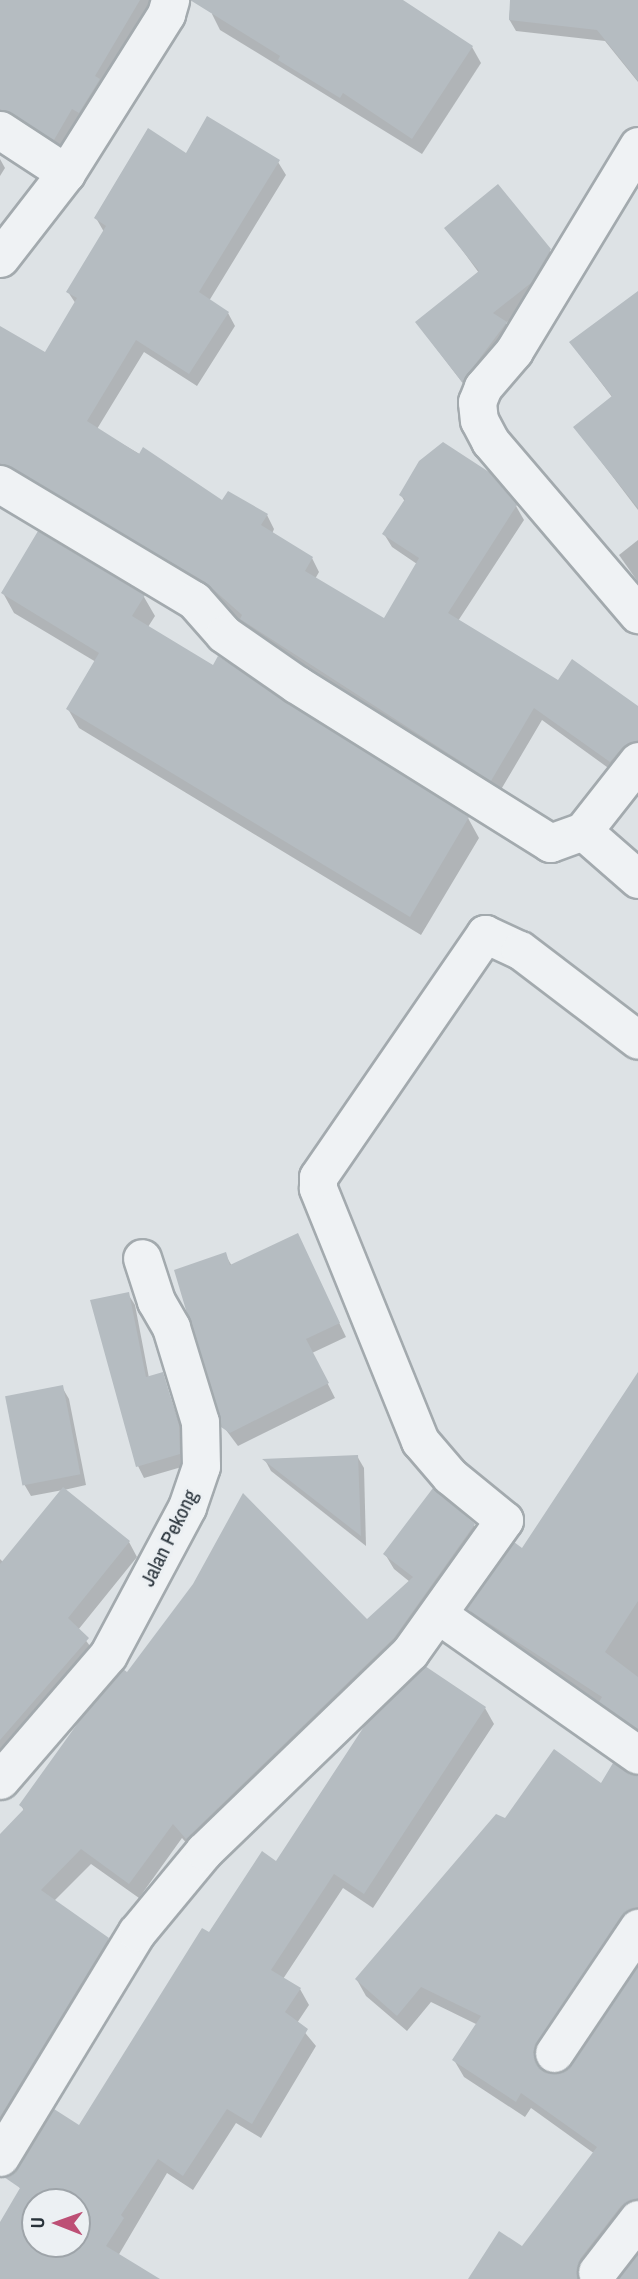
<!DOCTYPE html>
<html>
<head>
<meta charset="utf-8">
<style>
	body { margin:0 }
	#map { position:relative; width:638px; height:2279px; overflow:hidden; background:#dde2e5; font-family:"Archivo Narrow",sans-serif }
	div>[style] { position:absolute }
	.shadow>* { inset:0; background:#0003 }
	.building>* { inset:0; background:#b5bcc1; transform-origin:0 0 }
	.roads { filter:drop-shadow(2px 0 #a3aaae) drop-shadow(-2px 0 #a3aaae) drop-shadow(0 2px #a3aaae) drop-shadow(0 -2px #a3aaae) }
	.street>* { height:37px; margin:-18.5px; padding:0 18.5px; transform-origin:18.5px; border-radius:18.5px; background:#eff2f4 }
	span { translate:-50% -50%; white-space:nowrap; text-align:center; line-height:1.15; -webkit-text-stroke:6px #ecf0f3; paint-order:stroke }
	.street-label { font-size:21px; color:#28323a }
	.north { position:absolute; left:21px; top:2188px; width:70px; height:70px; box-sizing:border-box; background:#ecf0f3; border:2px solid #9ea4a9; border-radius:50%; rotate:271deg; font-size:19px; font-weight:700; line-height:28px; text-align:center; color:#28323a }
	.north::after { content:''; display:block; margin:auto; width:24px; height:32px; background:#bd4f75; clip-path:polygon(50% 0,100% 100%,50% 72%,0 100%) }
</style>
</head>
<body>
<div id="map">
	<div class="shadow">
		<div style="clip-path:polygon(0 0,160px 0,61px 151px,0 125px)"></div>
		<div style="clip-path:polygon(220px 0,396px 0,472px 47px,481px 63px,422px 154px,220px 30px,212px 14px)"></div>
		<div style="clip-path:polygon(511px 0,638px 0,638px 82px,605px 41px,516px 31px,509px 19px)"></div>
		<div style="clip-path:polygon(186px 155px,278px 162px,286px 175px,209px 301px,228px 313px,235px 326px,197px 386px,144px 352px,97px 429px,223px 503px,267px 515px,274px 529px,272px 534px,312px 558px,319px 572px,315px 579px,384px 620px,417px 564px,392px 547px,384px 534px,405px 502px,401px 495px,516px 506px,524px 520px,458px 621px,558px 682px,638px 708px,638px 755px,618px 775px,542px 720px,499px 793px,250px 633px,214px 595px,0 479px,0 334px,45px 355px,76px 304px,68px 292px,104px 232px,96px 218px)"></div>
		<div style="clip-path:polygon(0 159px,5px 168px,0 176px)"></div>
		<div style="clip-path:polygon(446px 228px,549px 250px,558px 265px,538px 297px,506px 323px,514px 337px,471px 394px,417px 323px,479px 273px)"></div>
		<div style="clip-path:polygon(638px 293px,638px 510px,575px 427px,612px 397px,571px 343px)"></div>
		<div style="clip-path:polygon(38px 533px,144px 597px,155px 616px,148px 627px,468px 818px,479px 838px,421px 935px,79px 728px,68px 709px,96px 662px,14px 613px,3px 593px)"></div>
		<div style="clip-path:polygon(638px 540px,638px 582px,619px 555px)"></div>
		<div style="clip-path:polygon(297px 1235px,346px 1337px,312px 1353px,335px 1398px,238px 1446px,223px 1426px,225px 1254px,232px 1266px)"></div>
		<div style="clip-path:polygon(128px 1294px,135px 1305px,149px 1378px,162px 1374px,185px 1439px,185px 1466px,144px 1478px,138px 1466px)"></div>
		<div style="clip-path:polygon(638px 1375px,638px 1739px,610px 1718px,604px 1707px,478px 1625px,469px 1609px,523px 1551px)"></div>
		<div style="clip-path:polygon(62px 1387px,69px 1399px,86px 1485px,64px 1490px,129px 1542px,137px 1557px,78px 1630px,96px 1654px,0 1760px,0 1559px,3px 1562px,63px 1490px,31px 1496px,24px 1484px)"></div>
		<div style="clip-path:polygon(357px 1456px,364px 1468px,366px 1546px,271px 1471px,265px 1460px)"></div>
		<div style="clip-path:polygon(474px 1525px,483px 1541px,402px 1654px,196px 1854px,182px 1838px,139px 1898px,91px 1864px,54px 1901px,107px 1939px,116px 1955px,0 2146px,0 1836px,24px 1811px,21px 1805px,127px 1675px,367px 1621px,410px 1582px,394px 1569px,385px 1554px)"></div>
		<div style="clip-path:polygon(evenodd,485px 1708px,494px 1724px,373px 1908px,343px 1888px,283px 1979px,300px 1989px,309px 2005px,297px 2023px,316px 2046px,261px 2138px,236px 2123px,193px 2190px,167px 2173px,118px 2256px,145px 2279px,0 2279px,0 2225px,21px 2190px,18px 2185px,79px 2128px,209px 1934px,277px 1863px,485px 1708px,35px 2202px,77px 2202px,77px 2244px,35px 2244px,35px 2202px)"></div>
		<div style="clip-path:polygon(638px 1777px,638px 1928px,545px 2058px,544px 2073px,563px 2074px,638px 1969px,638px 2219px,589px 2279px,470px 2279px,522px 2249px,595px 2154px,531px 2108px,525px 2117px,464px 2077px,454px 2060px,478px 2025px,431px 2002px,407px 2031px,366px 1996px,357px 1980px,506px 1821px)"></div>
	</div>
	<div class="building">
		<div style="clip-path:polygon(0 0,140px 0,95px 76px,100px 79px,79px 113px,72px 109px,54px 140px,0 109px)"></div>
		<div style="clip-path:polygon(190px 0,403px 0,473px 46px,412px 139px,343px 93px,340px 98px,278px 60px,280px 56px)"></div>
		<div style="clip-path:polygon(510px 0,638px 0,638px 81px,597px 30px,509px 20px)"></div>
		<div style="clip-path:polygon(207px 116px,280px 160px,199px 292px,229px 312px,189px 374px,136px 340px,87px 421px,139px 454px,143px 447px,222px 500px,228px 491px,268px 514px,261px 525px,313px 557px,305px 571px,384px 618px,419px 558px,382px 534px,405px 499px,399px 495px,419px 461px,443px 442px,489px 472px,517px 505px,448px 613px,558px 680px,572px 659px,638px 706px,638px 740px,622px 748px,610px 762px,534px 708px,491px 781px,240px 619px,242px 615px,205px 582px,0 463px,0 326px,45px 352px,77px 298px,66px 292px,106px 226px,94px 218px,148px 128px,186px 153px)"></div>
		<div style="clip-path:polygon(498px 184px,551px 249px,531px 283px,493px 313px,507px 322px,462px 382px,415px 322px,479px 271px,444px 228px)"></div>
		<div style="clip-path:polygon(638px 291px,638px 508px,573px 427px,612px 396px,569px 342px)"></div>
		<div style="clip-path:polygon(38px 531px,145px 595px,132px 616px,213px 665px,218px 656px,469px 817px,410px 917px,66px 709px,99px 653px,1px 593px)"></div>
		<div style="clip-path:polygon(298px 1233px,340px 1323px,306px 1339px,329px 1383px,230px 1433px,221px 1427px,174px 1270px,226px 1252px,230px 1265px)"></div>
		<div style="clip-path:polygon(129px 1292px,146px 1377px,163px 1372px,179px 1425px,180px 1454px,136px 1467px,90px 1300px)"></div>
		<div style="clip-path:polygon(638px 1372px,638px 1601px,605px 1652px,638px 1677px,638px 1729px,599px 1702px,602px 1697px,467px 1609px,514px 1542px,522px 1548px)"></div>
		<div style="left:63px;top:1385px;width:91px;height:59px;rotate:79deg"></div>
		<div style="clip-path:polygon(358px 1455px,361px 1536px,262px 1459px)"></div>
		<div style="clip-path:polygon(63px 1487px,130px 1541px,68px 1618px,89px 1638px,0 1740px,0 1564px)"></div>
		<div style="clip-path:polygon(433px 1488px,475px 1524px,394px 1638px,186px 1839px,173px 1824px,129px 1884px,81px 1849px,41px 1890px,109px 1938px,0 2117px,0 1834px,24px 1809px,19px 1805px,80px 1720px,123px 1669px,127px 1672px,193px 1584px,243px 1493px,367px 1619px,413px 1577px,383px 1554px)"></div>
		<div style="clip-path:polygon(evenodd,425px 1666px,486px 1707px,364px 1894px,334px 1874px,271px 1970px,301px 1988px,285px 2012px,308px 2029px,252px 2124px,227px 2109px,183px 2176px,158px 2159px,121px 2215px,124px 2218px,106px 2246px,160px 2279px,0 2279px,0 2222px,20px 2188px,4px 2177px,18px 2168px,54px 2109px,79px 2125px,202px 1928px,209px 1932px,262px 1851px,276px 1861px,365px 1725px,425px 1666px,35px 2202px,77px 2202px,77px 2244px,35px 2244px,35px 2202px)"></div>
		<div style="clip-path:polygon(554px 1749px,601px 1783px,613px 1763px,638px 1776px,638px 1907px,621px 1916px,533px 2052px,543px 2071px,564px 2071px,638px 1966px,638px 2198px,621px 2206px,580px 2259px,577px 2279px,468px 2279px,499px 2231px,522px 2246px,597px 2147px,521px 2093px,516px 2102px,452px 2060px,481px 2016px,421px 1987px,397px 2016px,355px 1979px,496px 1814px,505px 1818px)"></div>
		<div style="clip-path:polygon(638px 2253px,638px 2279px,618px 2279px)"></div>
	</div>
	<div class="roads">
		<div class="street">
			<div style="left:0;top:130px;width:79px;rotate:33.1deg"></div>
			<div style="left:638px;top:146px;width:240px;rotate:121.2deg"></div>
			<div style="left:514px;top:351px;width:48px;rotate:130.7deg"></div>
			<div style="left:483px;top:387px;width:16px;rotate:112deg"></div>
			<div style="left:477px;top:402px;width:18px;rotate:84deg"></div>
			<div style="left:479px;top:420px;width:24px;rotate:62deg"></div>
			<div style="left:490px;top:441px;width:228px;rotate:49.5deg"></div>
			<div style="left:0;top:258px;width:108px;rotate:-52.2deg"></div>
			<div style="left:66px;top:173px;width:188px;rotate:-57.8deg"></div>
			<div style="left:166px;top:14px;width:15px;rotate:-74deg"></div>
			<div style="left:0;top:484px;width:226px;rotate:30.9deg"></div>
			<div style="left:194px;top:600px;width:45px;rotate:48.6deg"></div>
			<div style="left:224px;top:634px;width:88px;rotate:34.8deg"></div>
			<div style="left:296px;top:684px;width:300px;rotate:32deg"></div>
			<div style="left:550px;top:843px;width:35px;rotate:-20deg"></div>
			<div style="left:583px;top:831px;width:89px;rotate:-51.8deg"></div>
			<div style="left:583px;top:831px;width:73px;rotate:41.1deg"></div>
			<div style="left:439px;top:1615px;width:243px;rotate:35.1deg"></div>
			<div style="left:0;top:1780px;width:165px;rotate:-49.2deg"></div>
			<div style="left:108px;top:1655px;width:168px;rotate:-61.9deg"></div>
			<div style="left:187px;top:1507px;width:43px;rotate:-71.1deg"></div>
			<div style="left:201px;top:1466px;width:44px;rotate:-91.3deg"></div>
			<div style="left:200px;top:1422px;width:99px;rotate:-107deg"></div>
			<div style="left:171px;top:1327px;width:30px;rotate:-120deg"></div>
			<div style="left:156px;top:1301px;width:45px;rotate:-108deg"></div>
			<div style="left:554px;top:2053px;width:151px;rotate:-56.1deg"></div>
			<div style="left:0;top:2157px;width:263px;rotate:-58.7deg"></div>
			<div style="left:137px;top:1932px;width:105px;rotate:-50.4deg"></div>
			<div style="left:204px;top:1851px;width:286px;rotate:-44deg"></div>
			<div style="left:410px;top:1652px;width:162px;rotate:-54.5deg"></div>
			<div style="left:504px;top:1520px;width:70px;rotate:-140.8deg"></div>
			<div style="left:450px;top:1476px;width:46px;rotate:-130.6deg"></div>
			<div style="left:420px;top:1441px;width:273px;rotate:-112deg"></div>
			<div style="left:318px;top:1188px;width:11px;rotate:-90deg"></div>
			<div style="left:318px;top:1177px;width:295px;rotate:-55.5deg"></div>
			<div style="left:485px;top:934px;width:38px;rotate:25deg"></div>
			<div style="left:520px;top:950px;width:148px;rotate:37.3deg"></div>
			<div style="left:597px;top:2272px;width:67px;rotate:-52.3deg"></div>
		</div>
	</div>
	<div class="street-label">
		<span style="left:169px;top:1538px;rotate:-64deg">Jalan Pekong</span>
	</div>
	<div class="north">U</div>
</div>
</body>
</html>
